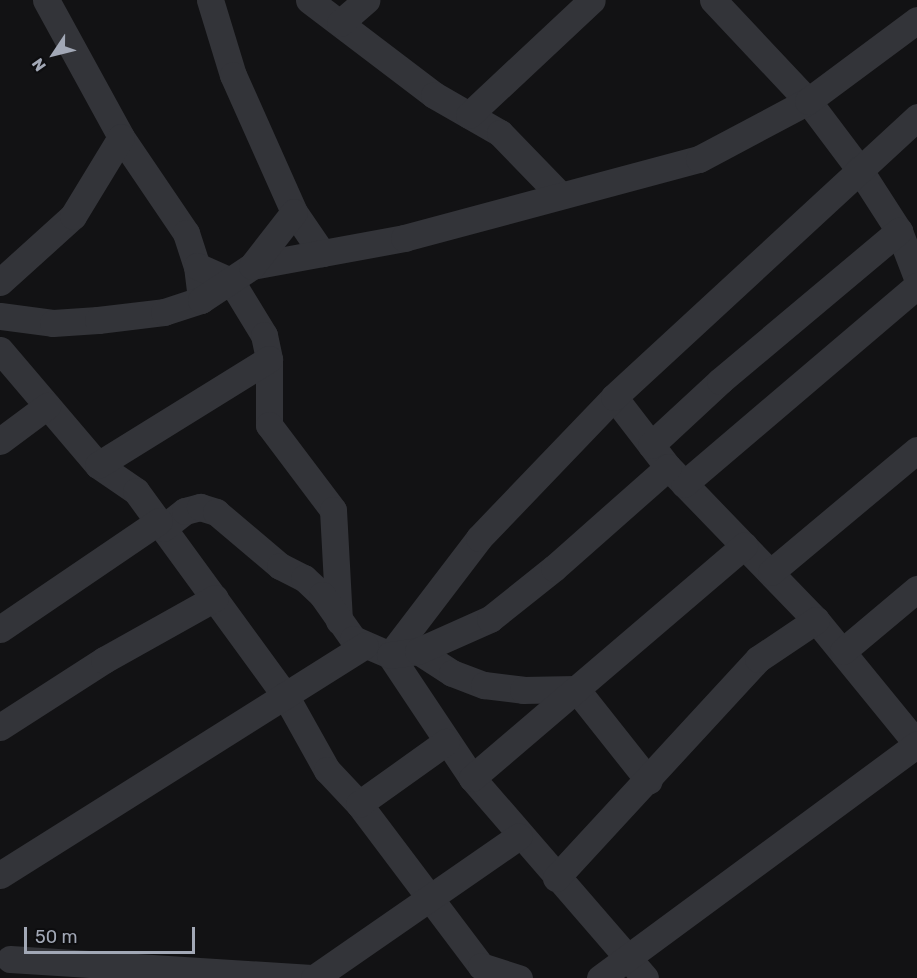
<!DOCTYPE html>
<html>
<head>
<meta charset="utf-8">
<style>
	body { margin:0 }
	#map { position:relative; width:917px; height:978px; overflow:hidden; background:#121214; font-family:Rubik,sans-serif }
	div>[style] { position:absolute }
	.minor>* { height:27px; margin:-13.5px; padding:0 13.5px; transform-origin:13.5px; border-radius:13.5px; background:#333439 }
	span { translate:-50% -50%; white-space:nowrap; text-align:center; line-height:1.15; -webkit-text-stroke:4.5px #0d0d0f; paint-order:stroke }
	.north { position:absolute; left:24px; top:24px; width:60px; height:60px; -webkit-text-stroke:4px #0d0d0f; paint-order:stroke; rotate:235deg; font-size:16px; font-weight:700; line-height:24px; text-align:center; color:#a2a8b6 }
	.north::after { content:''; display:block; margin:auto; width:21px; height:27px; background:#a2a8b6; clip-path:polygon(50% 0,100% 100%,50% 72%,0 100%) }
	.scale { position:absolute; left:24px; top:927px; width:171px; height:27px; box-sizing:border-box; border:3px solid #a2a8b6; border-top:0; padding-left:8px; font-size:18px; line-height:21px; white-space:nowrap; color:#a2a8b6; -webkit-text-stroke:4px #0d0d0f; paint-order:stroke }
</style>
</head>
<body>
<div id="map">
	<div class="minor">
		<div style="left:46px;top:0;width:156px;rotate:61.3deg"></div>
		<div style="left:121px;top:137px;width:116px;rotate:55.9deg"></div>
		<div style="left:186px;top:233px;width:35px;rotate:72deg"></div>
		<div style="left:197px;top:266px;width:34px;rotate:83deg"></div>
		<div style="left:210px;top:0;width:78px;rotate:73deg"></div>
		<div style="left:233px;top:75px;width:150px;rotate:66deg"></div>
		<div style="left:294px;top:212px;width:50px;rotate:55.7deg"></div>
		<div style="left:309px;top:0;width:157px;rotate:37.2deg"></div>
		<div style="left:434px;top:95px;width:76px;rotate:29.9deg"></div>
		<div style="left:500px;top:133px;width:86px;rotate:45.9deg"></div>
		<div style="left:713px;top:0;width:139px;rotate:46.8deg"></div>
		<div style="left:808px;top:101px;width:85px;rotate:53.1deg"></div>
		<div style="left:859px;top:169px;width:74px;rotate:57.2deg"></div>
		<div style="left:899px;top:231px;width:50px;rotate:69deg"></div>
		<div style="left:340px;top:23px;width:35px;rotate:-41deg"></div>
		<div style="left:469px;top:115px;width:168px;rotate:-43.1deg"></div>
		<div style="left:197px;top:266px;width:37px;rotate:24deg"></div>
		<div style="left:231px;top:281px;width:63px;rotate:58.6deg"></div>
		<div style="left:264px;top:335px;width:25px;rotate:78deg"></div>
		<div style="left:269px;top:359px;width:66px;rotate:90deg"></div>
		<div style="left:269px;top:425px;width:106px;rotate:53deg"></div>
		<div style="left:333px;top:510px;width:111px;rotate:86.9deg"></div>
		<div style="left:252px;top:266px;width:155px;rotate:-10.4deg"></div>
		<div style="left:404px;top:238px;width:305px;rotate:-15deg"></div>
		<div style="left:699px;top:159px;width:123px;rotate:-28deg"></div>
		<div style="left:808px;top:101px;width:136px;rotate:-36.6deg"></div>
		<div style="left:0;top:282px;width:98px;rotate:-42.1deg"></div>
		<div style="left:73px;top:216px;width:92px;rotate:-58.7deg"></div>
		<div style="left:0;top:316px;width:53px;rotate:7.5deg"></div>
		<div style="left:53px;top:323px;width:45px;rotate:-3.8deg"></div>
		<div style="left:98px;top:320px;width:66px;rotate:-6.9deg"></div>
		<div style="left:164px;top:312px;width:39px;rotate:-18deg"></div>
		<div style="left:201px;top:300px;width:61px;rotate:-33.7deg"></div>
		<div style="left:252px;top:266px;width:68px;rotate:-52.1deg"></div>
		<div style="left:0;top:350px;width:151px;rotate:49.6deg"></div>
		<div style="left:98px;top:465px;width:46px;rotate:34.4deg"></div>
		<div style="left:136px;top:491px;width:253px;rotate:53.9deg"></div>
		<div style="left:285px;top:695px;width:86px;rotate:60.8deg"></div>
		<div style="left:327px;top:770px;width:47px;rotate:46.7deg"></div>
		<div style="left:359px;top:804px;width:203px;rotate:53deg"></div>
		<div style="left:481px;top:966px;width:40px;rotate:18deg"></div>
		<div style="left:614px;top:397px;width:88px;rotate:52.4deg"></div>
		<div style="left:668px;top:467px;width:213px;rotate:46deg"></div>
		<div style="left:816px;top:620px;width:160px;rotate:50.8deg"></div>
		<div style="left:0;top:441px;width:59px;rotate:-36.7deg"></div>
		<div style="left:651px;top:445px;width:94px;rotate:-42.8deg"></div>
		<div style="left:720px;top:381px;width:234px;rotate:-40deg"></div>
		<div style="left:98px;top:465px;width:201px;rotate:-31.8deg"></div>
		<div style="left:684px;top:484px;width:306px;rotate:-40.4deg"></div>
		<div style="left:163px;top:528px;width:28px;rotate:-38deg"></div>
		<div style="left:185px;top:511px;width:16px;rotate:-15deg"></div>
		<div style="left:200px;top:507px;width:17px;rotate:17deg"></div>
		<div style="left:216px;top:512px;width:84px;rotate:40.2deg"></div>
		<div style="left:280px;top:566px;width:27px;rotate:27deg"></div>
		<div style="left:304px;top:578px;width:25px;rotate:43deg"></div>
		<div style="left:322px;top:595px;width:54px;rotate:54.8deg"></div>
		<div style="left:353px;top:639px;width:40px;rotate:23.4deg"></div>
		<div style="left:390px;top:655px;width:148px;rotate:56.3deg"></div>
		<div style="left:472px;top:778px;width:264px;rotate:49.1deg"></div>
		<div style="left:771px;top:572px;width:190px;rotate:-39.9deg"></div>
		<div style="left:0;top:629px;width:192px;rotate:-34.2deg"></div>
		<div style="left:418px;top:651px;width:40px;rotate:32.9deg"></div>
		<div style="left:452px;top:673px;width:34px;rotate:21deg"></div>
		<div style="left:484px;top:685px;width:39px;rotate:7deg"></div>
		<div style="left:523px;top:690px;width:53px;rotate:-1.1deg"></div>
		<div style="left:576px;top:689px;width:117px;rotate:51.6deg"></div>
		<div style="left:843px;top:651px;width:97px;rotate:-40deg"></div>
		<div style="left:390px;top:655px;width:147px;rotate:-52.7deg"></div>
		<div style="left:479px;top:538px;width:195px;rotate:-46.2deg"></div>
		<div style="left:614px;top:397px;width:413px;rotate:-42.7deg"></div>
		<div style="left:390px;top:655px;width:28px;rotate:-8deg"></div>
		<div style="left:418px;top:651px;width:79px;rotate:-24deg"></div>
		<div style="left:490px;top:619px;width:82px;rotate:-38.6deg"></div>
		<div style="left:554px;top:568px;width:152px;rotate:-41.5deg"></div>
		<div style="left:0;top:727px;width:124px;rotate:-32.8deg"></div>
		<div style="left:104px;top:660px;width:127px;rotate:-29.2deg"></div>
		<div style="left:472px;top:778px;width:358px;rotate:-40.5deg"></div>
		<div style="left:359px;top:804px;width:107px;rotate:-35.5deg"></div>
		<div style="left:0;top:875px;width:431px;rotate:-32.2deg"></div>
		<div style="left:556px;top:878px;width:298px;rotate:-47.3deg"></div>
		<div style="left:758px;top:659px;width:70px;rotate:-33.9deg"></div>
		<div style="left:10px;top:959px;width:306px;rotate:3.6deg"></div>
		<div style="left:314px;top:978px;width:249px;rotate:-34.7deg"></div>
		<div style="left:600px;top:978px;width:394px;rotate:-36.4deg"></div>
	</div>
	<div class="north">N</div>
	<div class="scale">50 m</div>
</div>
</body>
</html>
